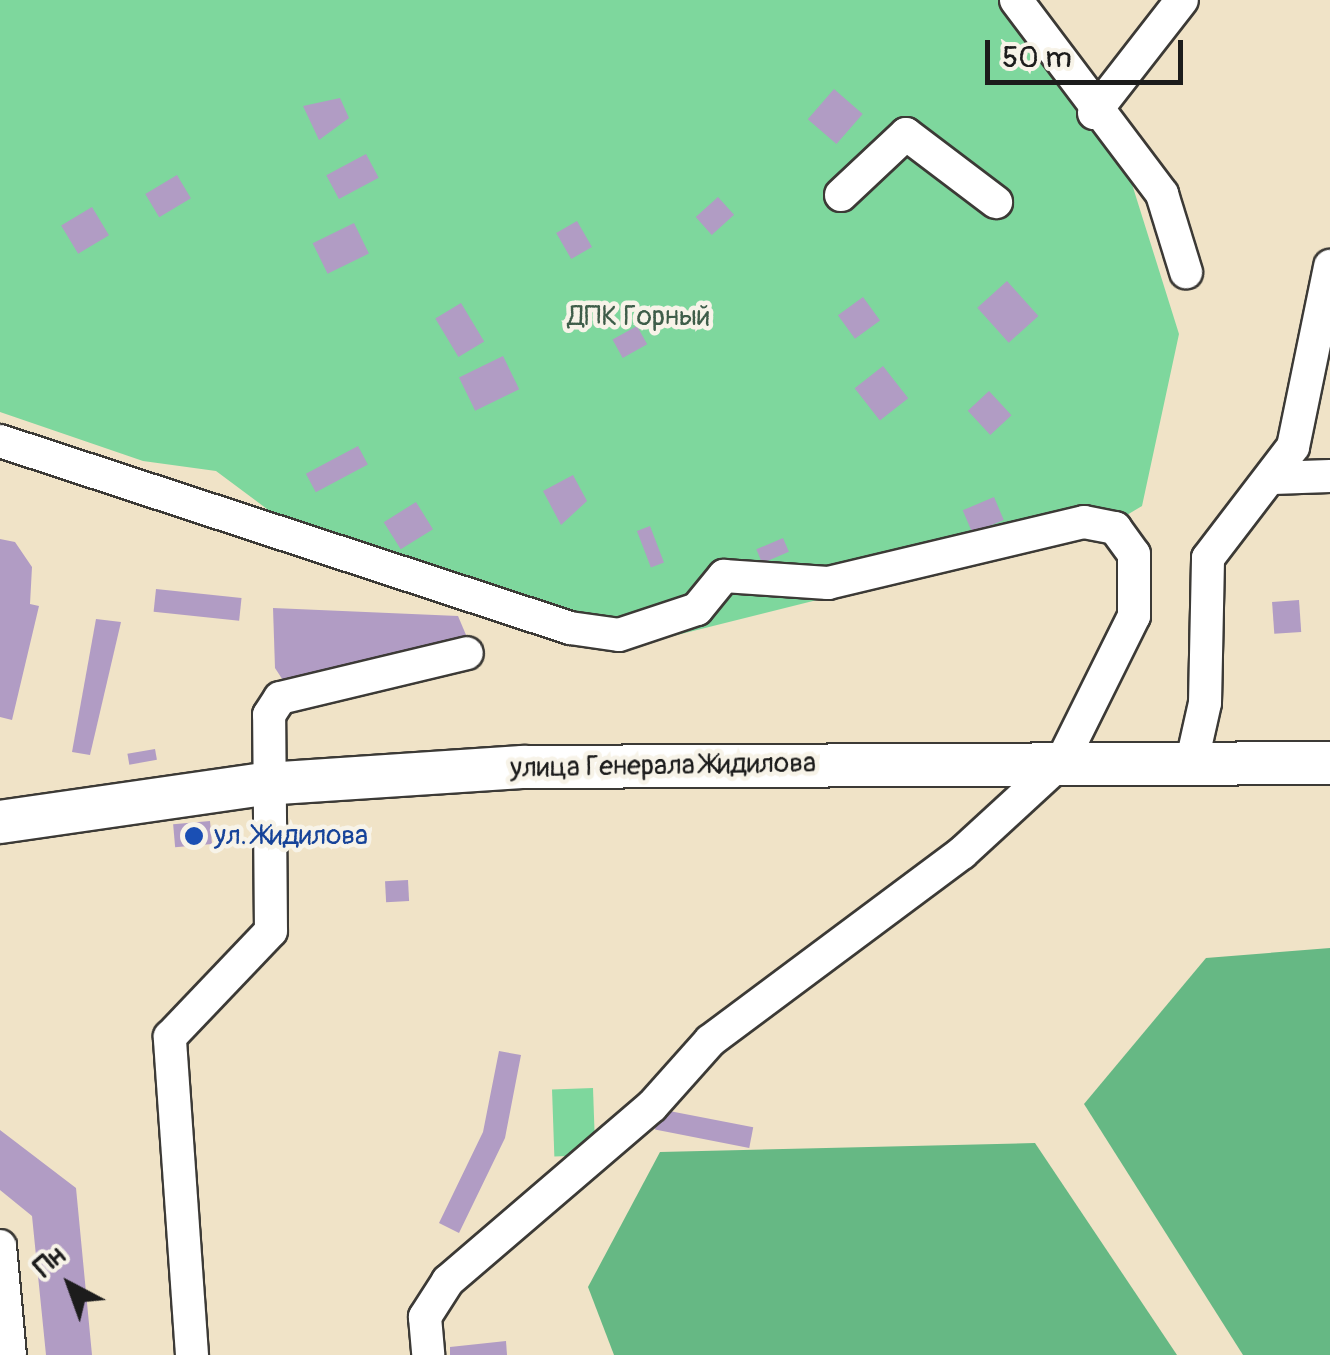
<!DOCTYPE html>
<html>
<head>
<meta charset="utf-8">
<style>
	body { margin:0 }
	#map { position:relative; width:1330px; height:1355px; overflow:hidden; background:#f0e3c7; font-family:Pangolin,sans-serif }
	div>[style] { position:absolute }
	.green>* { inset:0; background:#7ed79d; transform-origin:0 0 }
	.forest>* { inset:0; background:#66b884 }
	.building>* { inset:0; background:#b19cc4; transform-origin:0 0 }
	.roads { filter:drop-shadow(2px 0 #3c3a36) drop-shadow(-2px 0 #3c3a36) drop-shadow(0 2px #3c3a36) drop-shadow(0 -2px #3c3a36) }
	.minor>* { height:32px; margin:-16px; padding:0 16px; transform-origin:16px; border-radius:16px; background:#fff }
	.major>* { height:42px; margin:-21px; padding:0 21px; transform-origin:21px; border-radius:21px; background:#fff }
	.dots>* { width:28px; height:28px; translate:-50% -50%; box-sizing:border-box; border:5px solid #f7f3e8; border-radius:50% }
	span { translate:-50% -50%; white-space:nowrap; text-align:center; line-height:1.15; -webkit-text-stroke:9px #f7f3e8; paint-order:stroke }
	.park-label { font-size:28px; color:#3e5d49 }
	.street-label { font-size:28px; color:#1c1c1c }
	.transit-label { font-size:28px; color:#164399 }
	.left { translate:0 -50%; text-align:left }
	.north { position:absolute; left:20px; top:1235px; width:100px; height:100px; -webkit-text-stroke:8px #f7f3e8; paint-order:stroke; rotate:319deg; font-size:28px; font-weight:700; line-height:40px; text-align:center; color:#1c1c1c }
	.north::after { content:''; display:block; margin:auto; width:35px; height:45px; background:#1c1c1c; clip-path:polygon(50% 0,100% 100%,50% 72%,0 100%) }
	.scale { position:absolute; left:985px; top:40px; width:198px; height:45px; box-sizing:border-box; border:5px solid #1c1c1c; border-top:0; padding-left:12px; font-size:30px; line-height:35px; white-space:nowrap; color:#1c1c1c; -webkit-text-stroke:8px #f7f3e8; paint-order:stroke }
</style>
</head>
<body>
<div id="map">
	<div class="green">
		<div style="clip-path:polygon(0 0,1036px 0,1121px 149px,1179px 334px,1142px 506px,1105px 528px,617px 650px,271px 512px,216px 471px,143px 461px,0 412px)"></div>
		<div style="left:593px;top:1088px;width:67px;height:41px;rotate:88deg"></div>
	</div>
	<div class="forest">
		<div style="clip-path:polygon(1330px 948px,1330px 1355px,1243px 1355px,1084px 1104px,1206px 958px)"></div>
		<div style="clip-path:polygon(1035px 1143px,1177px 1355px,614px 1355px,588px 1287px,660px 1152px)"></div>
	</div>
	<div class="building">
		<div style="left:834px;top:89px;width:38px;height:40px;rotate:41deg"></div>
		<div style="clip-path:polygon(340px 98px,349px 118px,319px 140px,303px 106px)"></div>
		<div style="left:366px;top:154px;width:27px;height:45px;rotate:62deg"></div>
		<div style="left:177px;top:175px;width:27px;height:37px;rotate:59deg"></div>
		<div style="left:718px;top:197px;width:24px;height:30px;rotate:48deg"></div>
		<div style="left:92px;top:207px;width:33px;height:36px;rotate:59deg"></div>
		<div style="left:577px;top:221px;width:30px;height:24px;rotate:60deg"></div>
		<div style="left:354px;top:223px;width:34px;height:46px;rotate:64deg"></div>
		<div style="left:1007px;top:281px;width:47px;height:40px;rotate:48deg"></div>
		<div style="left:863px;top:297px;width:29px;height:31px;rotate:54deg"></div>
		<div style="left:461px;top:303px;width:45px;height:30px;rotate:59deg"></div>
		<div style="left:637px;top:326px;width:21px;height:28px;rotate:61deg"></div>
		<div style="left:503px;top:356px;width:37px;height:49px;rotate:64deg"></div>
		<div style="left:883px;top:366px;width:41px;height:36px;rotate:52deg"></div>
		<div style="left:989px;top:391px;width:33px;height:29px;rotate:47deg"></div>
		<div style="left:358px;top:446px;width:21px;height:59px;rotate:62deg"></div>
		<div style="clip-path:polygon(573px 475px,587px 501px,561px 525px,543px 491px)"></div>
		<div style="left:994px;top:497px;width:25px;height:34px;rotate:67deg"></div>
		<div style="left:416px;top:502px;width:32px;height:38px;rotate:58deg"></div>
		<div style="left:650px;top:526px;width:39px;height:14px;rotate:69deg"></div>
		<div style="left:783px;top:538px;width:15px;height:29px;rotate:67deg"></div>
		<div style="clip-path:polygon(0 539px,15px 542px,32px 567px,30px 604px,39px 606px,12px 720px,0 717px)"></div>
		<div style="left:156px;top:589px;width:86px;height:23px;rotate:6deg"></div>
		<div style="left:1299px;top:600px;width:32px;height:27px;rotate:86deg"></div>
		<div style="clip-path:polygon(273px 608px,458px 616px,469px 642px,290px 691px,275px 668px)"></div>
		<div style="clip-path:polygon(96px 619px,121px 622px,90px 755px,72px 752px)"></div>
		<div style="left:155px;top:749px;width:11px;height:28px;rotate:80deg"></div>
		<div style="left:210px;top:821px;width:23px;height:37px;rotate:85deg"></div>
		<div style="left:408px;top:880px;width:21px;height:23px;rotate:87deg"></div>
		<div style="clip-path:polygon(499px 1051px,521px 1055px,505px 1138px,459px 1233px,439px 1223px,483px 1132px)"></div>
		<div style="left:659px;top:1109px;width:96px;height:21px;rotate:11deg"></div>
		<div style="clip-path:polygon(0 1130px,76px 1188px,92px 1355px,46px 1355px,32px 1216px,0 1190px)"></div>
		<div style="clip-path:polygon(506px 1341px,507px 1355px,450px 1355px,450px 1347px)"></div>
	</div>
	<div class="roads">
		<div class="minor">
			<div style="left:1016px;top:0;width:243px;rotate:53deg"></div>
			<div style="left:1162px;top:194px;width:82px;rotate:72.9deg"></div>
			<div style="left:1094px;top:113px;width:143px;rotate:-52.1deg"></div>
			<div style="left:841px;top:195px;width:89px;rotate:-43.2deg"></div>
			<div style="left:906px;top:134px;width:113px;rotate:37.1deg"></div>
			<div style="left:0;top:441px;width:600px;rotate:18.16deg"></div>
			<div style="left:570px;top:628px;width:49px;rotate:8.1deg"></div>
			<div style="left:619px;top:635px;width:82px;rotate:-18.4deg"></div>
			<div style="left:697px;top:609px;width:43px;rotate:-50.7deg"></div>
			<div style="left:724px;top:576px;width:104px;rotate:3.9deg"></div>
			<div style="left:828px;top:583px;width:263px;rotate:-13.4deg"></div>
			<div style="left:1084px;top:522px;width:32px;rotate:11deg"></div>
			<div style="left:1115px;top:528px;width:32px;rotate:54deg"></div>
			<div style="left:1134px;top:554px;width:62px;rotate:90deg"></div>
			<div style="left:1134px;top:616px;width:162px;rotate:116.4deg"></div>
			<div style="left:1062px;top:761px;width:136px;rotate:137.4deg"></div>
			<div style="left:962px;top:853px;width:314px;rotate:143.3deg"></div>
			<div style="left:710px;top:1041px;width:87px;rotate:131.7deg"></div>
			<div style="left:652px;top:1106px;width:269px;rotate:139.4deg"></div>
			<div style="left:448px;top:1281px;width:43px;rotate:122.6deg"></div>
			<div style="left:425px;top:1317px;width:38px;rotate:85deg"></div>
			<div style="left:1273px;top:478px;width:57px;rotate:-2deg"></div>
			<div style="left:1192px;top:761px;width:59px;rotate:-77.4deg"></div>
			<div style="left:1205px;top:703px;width:145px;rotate:-88.8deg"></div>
			<div style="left:1208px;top:558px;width:140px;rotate:-52.6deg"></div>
			<div style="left:1293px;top:447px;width:185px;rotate:-78.4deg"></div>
			<div style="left:0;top:1246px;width:109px;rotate:84.8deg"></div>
			<div style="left:192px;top:1355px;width:319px;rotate:-94deg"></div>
			<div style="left:170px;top:1037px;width:146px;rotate:-46.4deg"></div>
			<div style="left:271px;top:931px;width:216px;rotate:-90.5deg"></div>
			<div style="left:269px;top:715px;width:20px;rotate:-57deg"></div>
			<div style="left:280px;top:698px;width:192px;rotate:-13.5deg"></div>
		</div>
		<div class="major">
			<div style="left:0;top:822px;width:268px;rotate:-8.2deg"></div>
			<div style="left:265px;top:784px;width:259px;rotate:-3.8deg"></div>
			<div style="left:523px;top:767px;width:807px;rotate:-0.28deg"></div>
		</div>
	</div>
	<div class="dots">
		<div style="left:194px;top:836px;background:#1a4fb4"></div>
	</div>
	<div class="park-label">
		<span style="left:639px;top:317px">ДПК Горный</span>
	</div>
	<div class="street-label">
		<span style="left:663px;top:766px;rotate:-1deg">улица Генерала Жидилова</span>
	</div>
	<div class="transit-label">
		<span class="left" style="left:214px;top:836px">ул. Жидилова</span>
	</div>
	<div class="north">Пн</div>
	<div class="scale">50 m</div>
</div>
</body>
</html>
